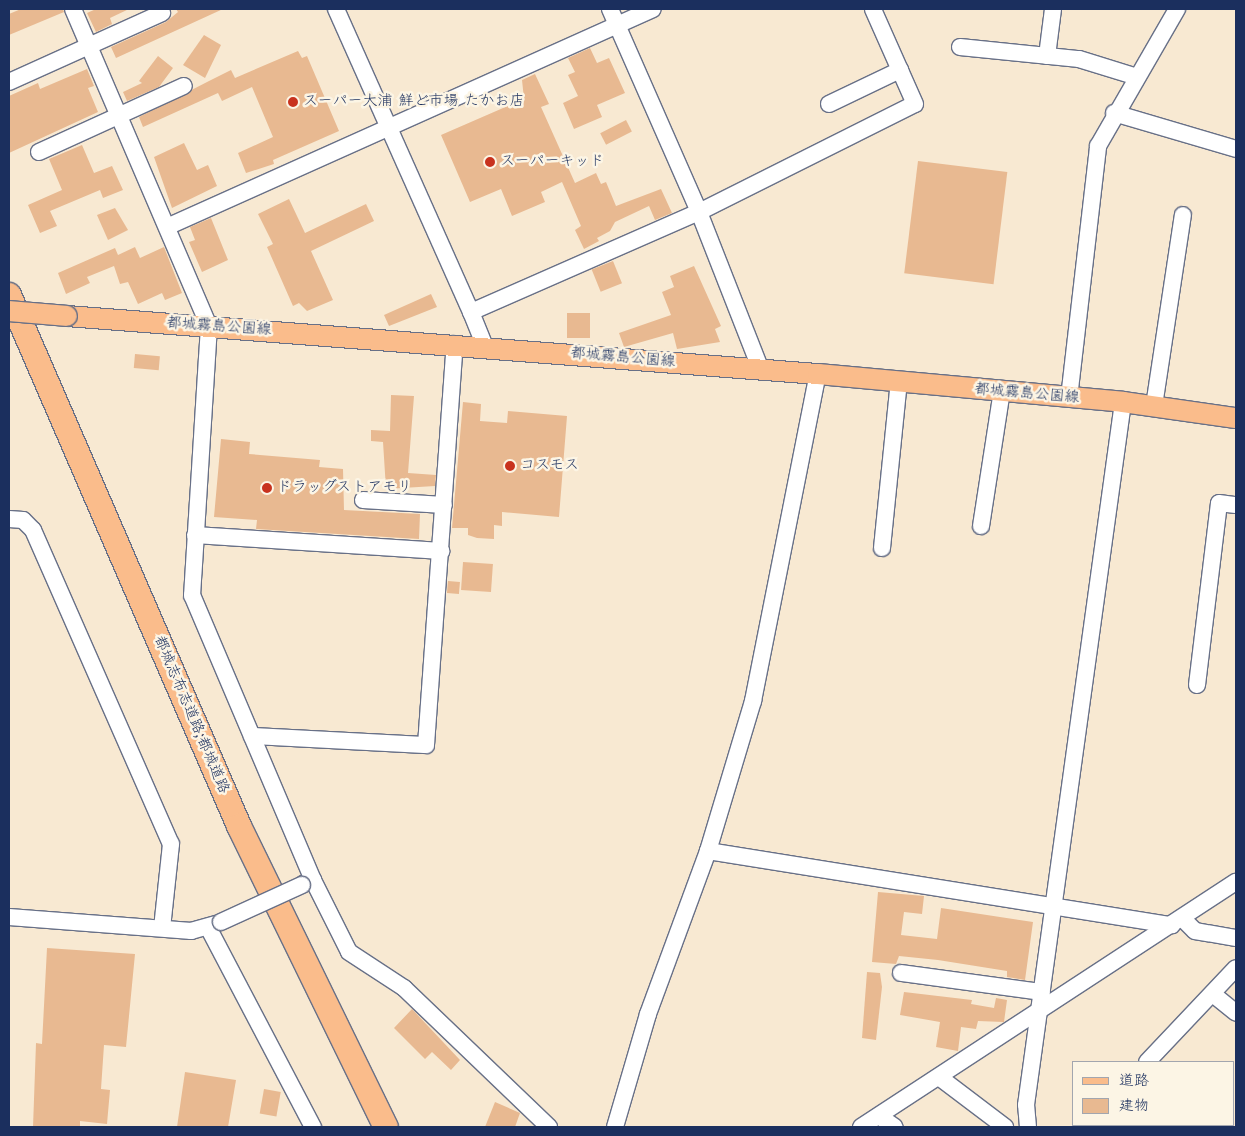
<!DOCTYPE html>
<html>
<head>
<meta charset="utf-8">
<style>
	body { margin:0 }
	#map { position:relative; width:1245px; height:1136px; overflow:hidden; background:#f8e9d2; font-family:Kalam,"Klee One",sans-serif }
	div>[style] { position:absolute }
	.building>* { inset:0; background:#e8b991; transform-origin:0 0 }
	.roads { filter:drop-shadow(1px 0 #687087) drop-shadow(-1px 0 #687087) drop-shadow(0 1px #687087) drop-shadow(0 -1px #687087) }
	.minor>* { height:16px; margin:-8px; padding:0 8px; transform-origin:8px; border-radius:8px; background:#fff }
	.major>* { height:20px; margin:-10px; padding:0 10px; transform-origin:10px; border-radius:10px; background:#fabc8b }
	.highway>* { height:24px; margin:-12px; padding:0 12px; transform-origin:12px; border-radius:12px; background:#fabc8b }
	.bridges { filter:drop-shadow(1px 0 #687087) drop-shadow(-1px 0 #687087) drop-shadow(0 1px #687087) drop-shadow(0 -1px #687087) }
	.minor-bridge>* { height:16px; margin:-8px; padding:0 8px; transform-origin:8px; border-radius:8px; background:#fff }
	.major-bridge>* { height:20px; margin:-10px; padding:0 10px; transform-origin:10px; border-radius:10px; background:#fabc8b }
	.dots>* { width:14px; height:14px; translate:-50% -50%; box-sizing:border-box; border:2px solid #fcf5e5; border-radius:50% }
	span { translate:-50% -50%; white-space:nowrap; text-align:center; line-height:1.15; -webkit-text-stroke:5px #fcf5e5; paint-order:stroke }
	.poi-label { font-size:15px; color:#1b2f5e }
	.left { translate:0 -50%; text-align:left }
	.street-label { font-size:15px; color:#1b2f5e }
	.frame { position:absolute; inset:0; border:10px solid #1b2f5e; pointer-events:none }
	.legend { position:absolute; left:1072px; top:1061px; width:162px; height:65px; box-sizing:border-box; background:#fcf5e5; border:1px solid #a2a6af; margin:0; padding:6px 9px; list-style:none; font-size:15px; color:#1b2f5e }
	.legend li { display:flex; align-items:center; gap:10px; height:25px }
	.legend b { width:25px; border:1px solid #a2a6af }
</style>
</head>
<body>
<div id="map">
	<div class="building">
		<div style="clip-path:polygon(21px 9px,63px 9px,64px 12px,9px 35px,9px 14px)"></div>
		<div style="clip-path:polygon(96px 9px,129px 9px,110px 18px,112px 24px,96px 32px,87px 13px)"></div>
		<div style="clip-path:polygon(176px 9px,223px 9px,116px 58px,111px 47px,166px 22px,178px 12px)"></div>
		<div style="clip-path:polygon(204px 35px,221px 45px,205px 78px,183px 65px)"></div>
		<div style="clip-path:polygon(590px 48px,597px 63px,609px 58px,625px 93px,597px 105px,602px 117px,574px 129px,563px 103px,578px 96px,568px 75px,575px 72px,568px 58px)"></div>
		<div style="clip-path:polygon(298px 51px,302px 58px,307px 56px,339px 131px,273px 160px,274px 164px,246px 173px,238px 153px,273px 137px,252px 87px,222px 101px,218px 93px,143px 127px,139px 117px,209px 81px,231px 70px,235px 78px)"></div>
		<div style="clip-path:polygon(158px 56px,173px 68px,159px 87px,127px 101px,123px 92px,142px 83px,139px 81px)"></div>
		<div style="clip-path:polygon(87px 69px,94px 86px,88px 88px,98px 112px,9px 153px,9px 96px,38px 83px,40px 89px)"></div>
		<div style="clip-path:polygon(535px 74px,549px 104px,541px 107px,575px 183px,596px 173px,601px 184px,606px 182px,616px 206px,661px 189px,672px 213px,655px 220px,649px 206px,615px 222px,610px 231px,597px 238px,599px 241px,584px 249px,575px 230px,581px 226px,562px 182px,541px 192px,545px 202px,512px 216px,501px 189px,470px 202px,441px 135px,524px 99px,522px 80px)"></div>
		<div style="left:626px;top:120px;width:13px;height:29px;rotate:63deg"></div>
		<div style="clip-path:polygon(184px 143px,197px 170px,208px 165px,217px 186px,172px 208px,154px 157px)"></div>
		<div style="clip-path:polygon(82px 145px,94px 173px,112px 166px,123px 190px,103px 198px,100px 190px,50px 211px,57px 226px,40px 233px,28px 205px,62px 190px,49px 159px)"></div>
		<div style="left:918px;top:161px;width:90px;height:113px;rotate:7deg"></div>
		<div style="clip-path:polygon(289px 199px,305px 233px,366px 204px,374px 221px,311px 251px,333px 300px,307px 311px,299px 303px,293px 306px,267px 247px,273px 244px,258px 214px)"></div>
		<div style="clip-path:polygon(115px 208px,128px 230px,108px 240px,97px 215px)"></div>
		<div style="clip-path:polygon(211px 218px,228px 260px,202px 272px,189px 242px,195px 240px,190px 227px)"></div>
		<div style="clip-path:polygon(135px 247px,140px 258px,164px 247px,182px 293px,165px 300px,162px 293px,138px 304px,128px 282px,120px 284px,114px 266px,87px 277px,90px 283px,66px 294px,58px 273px,115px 248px,118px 255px)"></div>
		<div style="left:613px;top:261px;width:24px;height:23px;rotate:68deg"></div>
		<div style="clip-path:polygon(694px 266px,721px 326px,715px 329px,720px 342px,677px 349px,673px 333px,624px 347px,619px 333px,671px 315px,662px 292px,674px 287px,670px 276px)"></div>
		<div style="clip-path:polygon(431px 294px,437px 307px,389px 326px,384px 315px)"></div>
		<div style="left:567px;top:313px;width:23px;height:25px"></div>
		<div style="left:135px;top:354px;width:25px;height:14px;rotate:5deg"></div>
		<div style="clip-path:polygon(391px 395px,414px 396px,408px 473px,436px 475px,435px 486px,386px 489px,383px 442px,371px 441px,371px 430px,390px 431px)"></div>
		<div style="clip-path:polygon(463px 402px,481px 404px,480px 421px,507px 423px,508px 411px,567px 416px,559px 517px,502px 512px,502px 526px,494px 525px,494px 539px,477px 538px,468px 535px,468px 528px,452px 528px)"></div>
		<div style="clip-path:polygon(221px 439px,250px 442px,249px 454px,320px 460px,319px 467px,343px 469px,344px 510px,420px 514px,419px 539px,256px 529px,257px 520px,214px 517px)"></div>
		<div style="left:463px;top:562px;width:30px;height:28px;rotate:4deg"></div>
		<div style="left:448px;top:581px;width:12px;height:12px;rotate:5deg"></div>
		<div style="clip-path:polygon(878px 892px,924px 896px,922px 914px,904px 912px,901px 935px,937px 939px,941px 908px,1033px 922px,1025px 980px,1007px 977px,1007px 971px,938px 960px,899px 956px,896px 964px,872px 962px)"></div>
		<div style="clip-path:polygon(47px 948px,135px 954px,126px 1047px,104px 1045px,101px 1089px,110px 1090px,107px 1124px,80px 1121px,80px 1127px,33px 1127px,36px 1043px,42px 1044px)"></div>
		<div style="clip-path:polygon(867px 972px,880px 973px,882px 987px,876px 1040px,862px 1038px)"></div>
		<div style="clip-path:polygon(904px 992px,972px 1000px,971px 1004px,994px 1008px,996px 998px,1007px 1000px,1004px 1022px,978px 1021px,976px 1029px,961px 1027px,958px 1051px,936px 1047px,940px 1022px,900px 1015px)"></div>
		<div style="clip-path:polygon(412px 1009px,460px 1060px,451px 1070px,432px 1052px,425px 1059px,394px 1028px)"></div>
		<div style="clip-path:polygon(185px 1072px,236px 1080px,228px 1127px,177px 1127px)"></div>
		<div style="left:264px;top:1089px;width:17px;height:25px;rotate:10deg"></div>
		<div style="clip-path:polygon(495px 1102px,520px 1113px,515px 1127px,485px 1127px)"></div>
	</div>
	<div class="roads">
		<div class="minor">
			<div style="left:73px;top:9px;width:345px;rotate:66.8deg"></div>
			<div style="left:209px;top:326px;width:270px;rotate:93.6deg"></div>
			<div style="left:192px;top:595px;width:310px;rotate:67deg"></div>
			<div style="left:336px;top:9px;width:332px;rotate:66deg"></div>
			<div style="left:471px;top:312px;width:249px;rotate:-23.7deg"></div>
			<div style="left:699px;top:212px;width:241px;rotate:-26.6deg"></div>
			<div style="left:915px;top:104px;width:104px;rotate:-113.9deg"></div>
			<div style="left:610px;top:9px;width:222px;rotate:66.3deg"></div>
			<div style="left:699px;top:212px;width:170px;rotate:68.6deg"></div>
			<div style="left:960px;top:47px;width:120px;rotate:5.8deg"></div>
			<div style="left:1079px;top:59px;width:58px;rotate:17.2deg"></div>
			<div style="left:1047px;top:56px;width:47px;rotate:-82.7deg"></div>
			<div style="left:9px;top:82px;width:168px;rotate:-24.3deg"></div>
			<div style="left:829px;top:104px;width:79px;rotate:-25.6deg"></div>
			<div style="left:1114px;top:113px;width:127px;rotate:16.4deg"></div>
			<div style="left:39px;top:152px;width:159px;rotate:-24.5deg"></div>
			<div style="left:169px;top:226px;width:530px;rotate:-24.15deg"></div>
			<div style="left:471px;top:312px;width:37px;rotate:68deg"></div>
			<div style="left:1069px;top:398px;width:254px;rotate:-83.4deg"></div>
			<div style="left:1098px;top:146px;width:158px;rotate:-60deg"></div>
			<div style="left:1154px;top:406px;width:193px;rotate:-81.4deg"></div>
			<div style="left:363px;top:500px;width:81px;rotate:3.5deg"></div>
			<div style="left:9px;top:519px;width:14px;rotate:4deg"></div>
			<div style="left:23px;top:520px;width:14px;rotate:45deg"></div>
			<div style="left:33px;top:530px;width:343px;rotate:66.3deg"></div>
			<div style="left:171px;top:844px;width:84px;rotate:96.1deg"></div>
			<div style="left:981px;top:526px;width:137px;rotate:-81.2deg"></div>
			<div style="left:195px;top:535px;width:247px;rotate:3.7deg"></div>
			<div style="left:882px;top:548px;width:167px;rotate:-84.2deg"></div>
			<div style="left:1197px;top:685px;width:183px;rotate:-83.1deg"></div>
			<div style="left:1219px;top:503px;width:17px;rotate:7deg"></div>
			<div style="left:252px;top:736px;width:174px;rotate:3deg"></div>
			<div style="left:426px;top:745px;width:402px;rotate:-85.9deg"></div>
			<div style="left:708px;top:851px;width:470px;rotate:9.1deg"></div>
			<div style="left:303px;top:884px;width:11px;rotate:-22deg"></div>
			<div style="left:313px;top:880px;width:80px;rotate:63.4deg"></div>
			<div style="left:349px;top:952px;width:66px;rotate:33.2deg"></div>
			<div style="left:404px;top:988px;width:201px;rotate:43.8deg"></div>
			<div style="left:9px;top:917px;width:183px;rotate:4.4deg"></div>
			<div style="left:191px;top:931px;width:26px;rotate:-16deg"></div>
			<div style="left:1182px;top:918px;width:18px;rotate:45deg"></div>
			<div style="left:1195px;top:931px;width:42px;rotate:9.7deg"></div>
			<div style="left:208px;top:927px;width:226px;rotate:62.3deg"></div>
			<div style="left:901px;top:973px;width:142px;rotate:7.7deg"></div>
			<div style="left:1214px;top:995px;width:28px;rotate:39deg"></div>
			<div style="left:1147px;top:1062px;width:129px;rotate:-46.6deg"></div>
			<div style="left:939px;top:1077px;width:83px;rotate:37.1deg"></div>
			<div style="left:879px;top:1116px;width:19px;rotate:35deg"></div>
			<div style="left:615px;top:1127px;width:118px;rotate:-73.7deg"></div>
			<div style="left:648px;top:1014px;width:174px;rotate:-69.8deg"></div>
			<div style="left:708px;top:851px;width:157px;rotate:-73.3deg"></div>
			<div style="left:753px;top:701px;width:333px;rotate:-78.8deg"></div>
			<div style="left:861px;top:1127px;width:448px;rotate:-33.2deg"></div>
			<div style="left:1028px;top:1127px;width:22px;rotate:-95deg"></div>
			<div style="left:1026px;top:1105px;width:710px;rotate:-82.14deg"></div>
			<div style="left:1099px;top:1127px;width:3px;rotate:-45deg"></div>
		</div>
		<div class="major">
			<div style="left:67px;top:316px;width:753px;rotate:4.42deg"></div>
			<div style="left:818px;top:374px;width:306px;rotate:5.2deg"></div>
			<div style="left:1123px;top:402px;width:114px;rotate:8.1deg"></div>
		</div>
		<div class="highway">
			<div style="left:9px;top:295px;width:579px;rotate:66.58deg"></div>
			<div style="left:239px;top:826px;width:335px;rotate:64deg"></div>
		</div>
	</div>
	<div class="bridges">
		<div class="minor-bridge">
			<div style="left:221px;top:922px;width:89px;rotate:-24.6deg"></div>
		</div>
		<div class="major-bridge">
			<div style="left:9px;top:311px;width:58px;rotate:4.9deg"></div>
		</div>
	</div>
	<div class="dots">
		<div style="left:293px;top:102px;background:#c8321e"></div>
		<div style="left:490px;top:162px;background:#c8321e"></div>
		<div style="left:510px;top:466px;background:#c8321e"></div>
		<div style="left:267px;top:488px;background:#c8321e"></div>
	</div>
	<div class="poi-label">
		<span class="left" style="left:303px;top:102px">スーパー大浦 鮮ど市場 たかお店</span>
		<span class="left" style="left:500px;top:162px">スーパーキッド</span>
		<span class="left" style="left:520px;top:466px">コスモス</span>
		<span class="left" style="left:277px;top:488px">ドラッグストアモリ</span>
	</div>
	<div class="street-label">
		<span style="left:219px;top:327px;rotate:4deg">都城霧島公園線</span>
		<span style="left:623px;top:358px;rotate:5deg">都城霧島公園線</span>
		<span style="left:1027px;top:394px;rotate:5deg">都城霧島公園線</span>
		<span style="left:191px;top:715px;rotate:67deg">都城志布志道路;都城道路</span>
	</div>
	<div class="frame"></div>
	<ul class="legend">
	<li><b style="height:6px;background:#fabc8b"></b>道路</li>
	<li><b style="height:14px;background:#e8b991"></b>建物</li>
	</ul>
</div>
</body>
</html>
